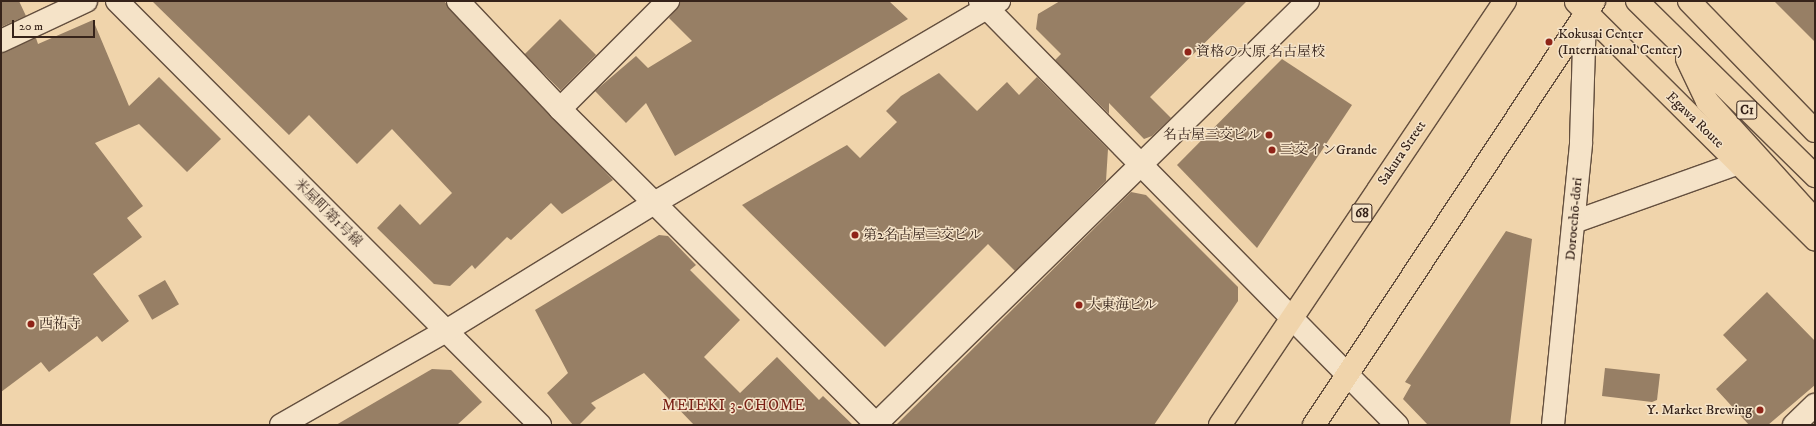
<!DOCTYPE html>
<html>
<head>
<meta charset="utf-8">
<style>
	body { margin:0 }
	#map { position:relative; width:1816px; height:426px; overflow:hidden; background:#f0d4ab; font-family:"IM FELL DW Pica","Noto Serif JP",serif }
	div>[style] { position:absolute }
	.building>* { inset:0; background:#977f65; transform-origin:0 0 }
	.roads { filter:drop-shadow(1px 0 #644f3e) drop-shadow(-1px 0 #644f3e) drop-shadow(0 1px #644f3e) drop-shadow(0 -1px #644f3e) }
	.street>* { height:22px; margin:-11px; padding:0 11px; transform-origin:11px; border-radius:11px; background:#f5e3c8 }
	.secondary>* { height:22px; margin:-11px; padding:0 11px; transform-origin:11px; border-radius:11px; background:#f5e3c8 }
	.primary>* { height:22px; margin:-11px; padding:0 11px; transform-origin:11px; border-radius:11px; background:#f0d4ab }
	.highway>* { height:22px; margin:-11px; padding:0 11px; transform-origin:11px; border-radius:11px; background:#f0d4ab }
	.dots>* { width:11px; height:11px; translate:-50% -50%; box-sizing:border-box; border:2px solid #f5e3c8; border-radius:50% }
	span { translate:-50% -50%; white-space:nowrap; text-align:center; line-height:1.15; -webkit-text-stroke:3px #f5e3c8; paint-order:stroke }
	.shield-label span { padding:1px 3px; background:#f5e3c8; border:1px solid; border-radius:3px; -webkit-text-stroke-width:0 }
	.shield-label { font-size:13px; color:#36231a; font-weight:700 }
	.poi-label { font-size:14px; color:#36231a }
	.left { translate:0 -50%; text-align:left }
	.right { translate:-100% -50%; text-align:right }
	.street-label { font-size:14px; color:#36231a }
	.neighbourhood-label { font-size:15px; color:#7a1f14; letter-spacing:1px }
	.frame { position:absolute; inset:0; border:2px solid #36231a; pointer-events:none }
	.scale { position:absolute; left:12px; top:20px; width:83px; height:18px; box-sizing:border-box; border:2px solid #36231a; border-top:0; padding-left:5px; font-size:12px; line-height:14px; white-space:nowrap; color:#36231a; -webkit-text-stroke:3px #f5e3c8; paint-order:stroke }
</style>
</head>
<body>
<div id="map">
	<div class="building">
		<div style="clip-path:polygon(1px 1px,19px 1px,26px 16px,1px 27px)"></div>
		<div style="clip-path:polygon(152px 1px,444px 1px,613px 180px,562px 214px,551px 203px,511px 240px,507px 237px,475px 269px,472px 265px,450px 286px,434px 284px,377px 228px,400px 204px,420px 225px,452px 193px,392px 129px,357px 164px,309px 115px,289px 135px)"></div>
		<div style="clip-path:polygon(681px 1px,889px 1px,908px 19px,675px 156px,646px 103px,626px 123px,595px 91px,636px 56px,648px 68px,692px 41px,669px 18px)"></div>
		<div style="clip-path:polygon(1060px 1px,1247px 1px,1150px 97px,1171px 118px,1152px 136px,1144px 139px,1109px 103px,1109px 114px,1055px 60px,1061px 54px,1036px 29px,1038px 14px)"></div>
		<div style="clip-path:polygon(1774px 1px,1815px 1px,1815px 42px)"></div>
		<div style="left:560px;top:19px;width:51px;height:50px;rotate:45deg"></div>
		<div style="clip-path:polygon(93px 20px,129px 106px,159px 77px,221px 139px,187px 172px,139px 124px,95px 143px,143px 206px,127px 218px,142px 237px,93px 274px,129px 321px,102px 342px,97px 336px,49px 372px,41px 362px,1px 392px,1px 53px,36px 38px,38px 44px)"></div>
		<div style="clip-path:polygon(1282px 59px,1352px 105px,1257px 248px,1177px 165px)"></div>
		<div style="clip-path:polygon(939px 73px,977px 111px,1007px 82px,1019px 95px,1037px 77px,1108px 149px,1106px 181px,1015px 271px,988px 244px,885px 347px,742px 205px,847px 145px,860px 158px,897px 122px,886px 111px,901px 96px)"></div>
		<div style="clip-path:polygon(1131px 192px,1146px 195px,1238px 287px,1238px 301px,1154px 425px,896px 425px)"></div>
		<div style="clip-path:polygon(1506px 231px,1532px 239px,1510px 425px,1428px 425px,1403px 399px,1411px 385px,1405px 382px)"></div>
		<div style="clip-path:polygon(659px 235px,668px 236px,696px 265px,690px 270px,740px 320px,704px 357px,740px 393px,777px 357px,819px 400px,823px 396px,853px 425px,694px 425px,644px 373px,591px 403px,596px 408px,579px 425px,573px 425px,547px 393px,568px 373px,535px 310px)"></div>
		<div style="left:165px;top:280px;width:28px;height:31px;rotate:60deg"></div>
		<div style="clip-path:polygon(1767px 292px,1815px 341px,1815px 385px,1768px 425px,1749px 425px,1716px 389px,1747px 360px,1723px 335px)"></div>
		<div style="clip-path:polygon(1605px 368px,1660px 374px,1657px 400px,1652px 402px,1602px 396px)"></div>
		<div style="clip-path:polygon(432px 369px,451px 370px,482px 402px,457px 425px,336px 425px)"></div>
	</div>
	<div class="roads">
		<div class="street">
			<div style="left:117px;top:1px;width:599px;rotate:45.07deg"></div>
			<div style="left:458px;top:1px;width:149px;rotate:46.6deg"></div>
			<div style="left:560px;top:109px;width:448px;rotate:44.9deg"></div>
			<div style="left:980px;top:1px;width:595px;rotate:45.48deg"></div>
			<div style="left:1px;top:41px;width:94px;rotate:-25.2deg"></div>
			<div style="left:560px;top:109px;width:153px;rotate:-45deg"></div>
			<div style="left:1574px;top:222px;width:175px;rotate:-19.7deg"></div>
			<div style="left:875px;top:425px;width:606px;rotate:-44.4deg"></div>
			<div style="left:1794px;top:425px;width:29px;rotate:-44deg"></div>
		</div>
		<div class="secondary">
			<div style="left:281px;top:425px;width:190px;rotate:-29.7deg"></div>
			<div style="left:446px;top:331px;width:246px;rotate:-31.6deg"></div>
			<div style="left:656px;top:202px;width:398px;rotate:-30.4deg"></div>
			<div style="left:1553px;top:425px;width:284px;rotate:-84.3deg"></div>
			<div style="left:1581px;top:142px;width:129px;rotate:-88.2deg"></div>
		</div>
		<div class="primary">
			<div style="left:1689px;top:1px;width:181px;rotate:45.9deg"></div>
			<div style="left:1576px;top:2px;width:337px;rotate:44.8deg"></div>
			<div style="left:1220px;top:425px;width:511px;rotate:-56.09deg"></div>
			<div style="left:1314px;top:425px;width:508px;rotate:-56.56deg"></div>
		</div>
		<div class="highway">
			<div style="left:1637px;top:1px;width:250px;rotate:44.5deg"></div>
			<div style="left:1687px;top:59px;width:47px;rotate:64.5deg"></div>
			<div style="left:1707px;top:101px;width:161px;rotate:47.8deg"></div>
		</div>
	</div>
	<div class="dots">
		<div style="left:1549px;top:42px;background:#8f2418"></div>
		<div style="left:1188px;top:52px;background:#8f2418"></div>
		<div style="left:1269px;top:135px;background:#8f2418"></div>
		<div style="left:1272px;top:150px;background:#8f2418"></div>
		<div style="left:855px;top:235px;background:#8f2418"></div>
		<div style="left:1079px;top:305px;background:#8f2418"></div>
		<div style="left:31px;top:324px;background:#8f2418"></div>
		<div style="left:1760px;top:410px;background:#8f2418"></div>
	</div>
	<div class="shield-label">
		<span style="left:1747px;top:110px">C1</span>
		<span style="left:1362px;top:213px">68</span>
	</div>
	<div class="poi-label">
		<span class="left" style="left:1558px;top:42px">Kokusai Center<br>(International Center)</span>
		<span class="left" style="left:1196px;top:52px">資格の大原 名古屋校</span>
		<span class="right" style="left:1261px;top:135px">名古屋三交ビル</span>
		<span class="left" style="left:1280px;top:150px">三交インGrande</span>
		<span class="left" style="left:863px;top:235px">第2名古屋三交ビル</span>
		<span class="left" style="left:1087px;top:305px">大東海ビル</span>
		<span class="left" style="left:39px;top:324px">西祐寺</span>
		<span class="right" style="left:1752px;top:410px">Y. Market Brewing</span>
	</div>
	<div class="street-label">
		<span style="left:1695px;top:120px;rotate:44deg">Egawa Route</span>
		<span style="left:1402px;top:153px;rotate:-56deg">Sakura Street</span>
		<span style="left:328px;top:213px;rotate:45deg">米屋町第1号線</span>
		<span style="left:1574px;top:219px;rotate:-85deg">Doroechō-dōri</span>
	</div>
	<div class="neighbourhood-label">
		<span style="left:734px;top:406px">MEIEKI 3-CHOME</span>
	</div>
	<div class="frame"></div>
	<div class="scale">20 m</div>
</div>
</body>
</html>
